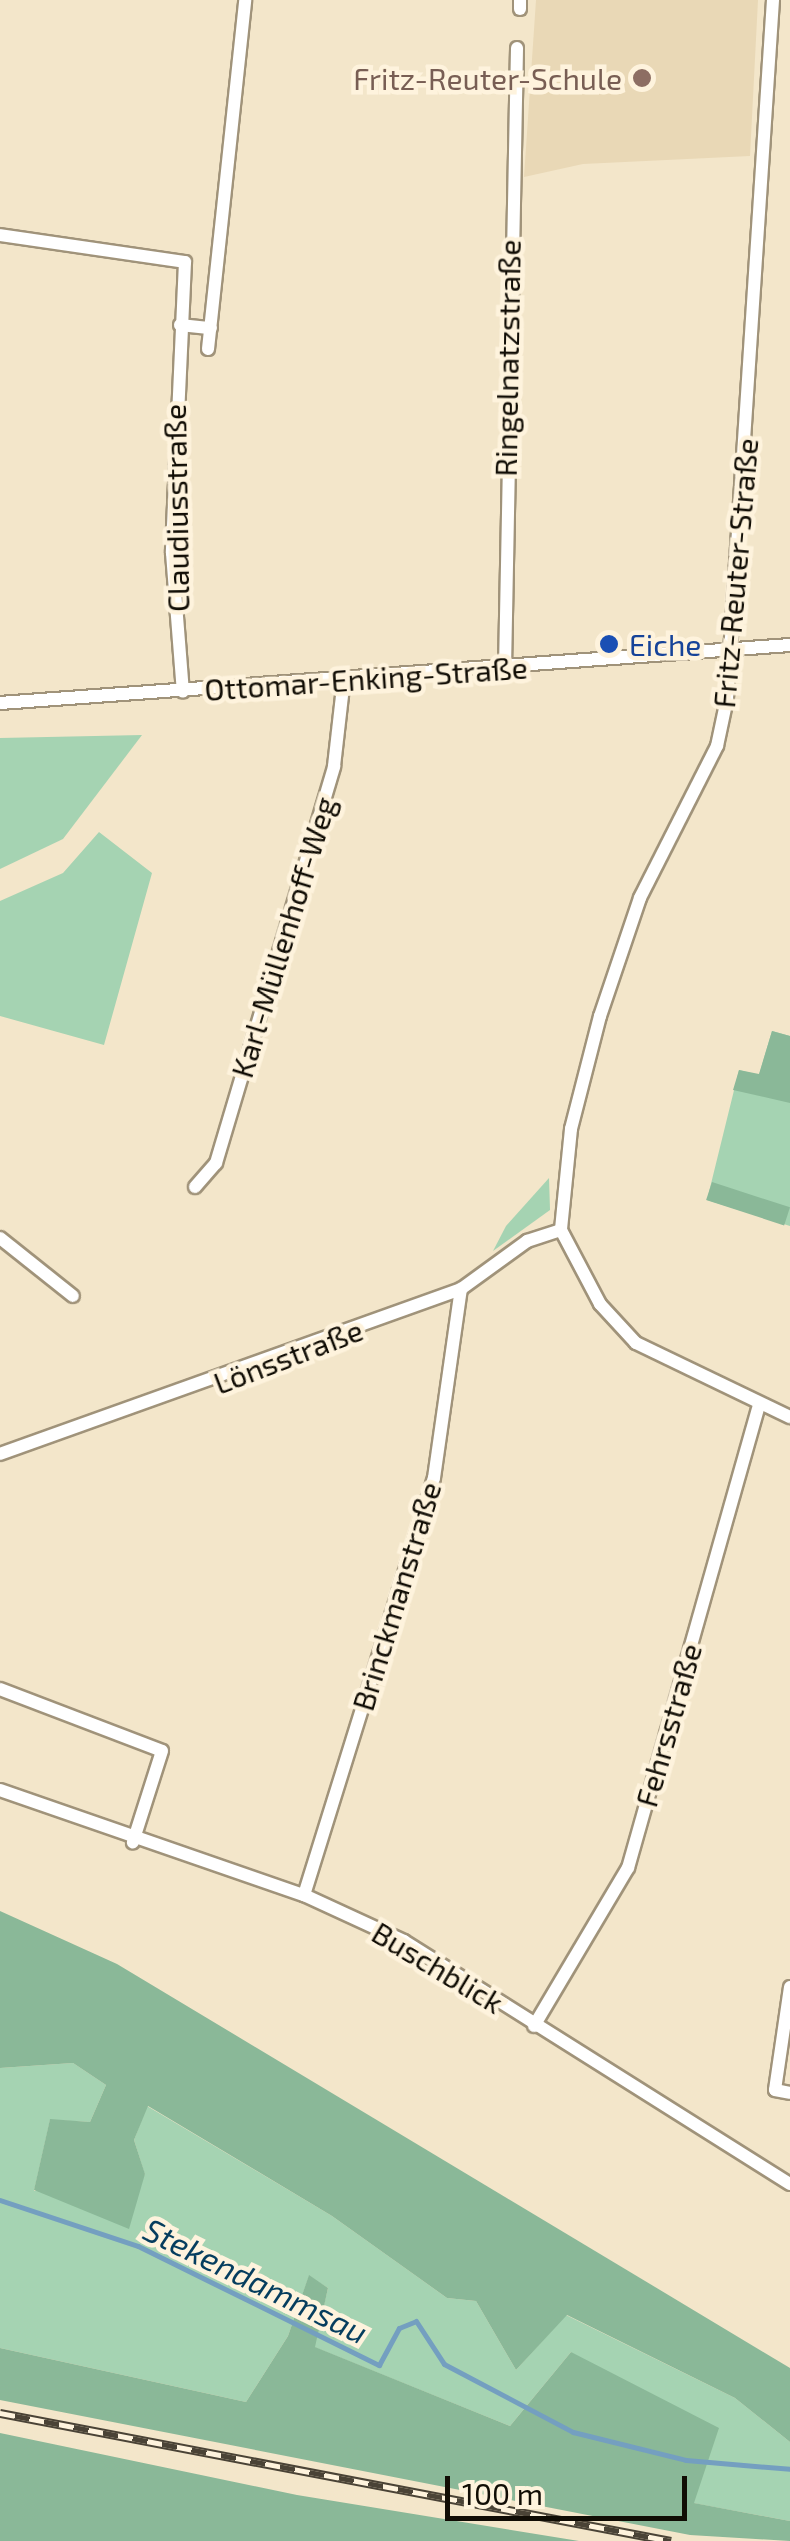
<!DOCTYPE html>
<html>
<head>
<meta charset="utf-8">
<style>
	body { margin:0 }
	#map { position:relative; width:790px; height:2541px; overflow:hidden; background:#f3e6ca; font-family:"Exo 2",sans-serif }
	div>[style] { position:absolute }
	.built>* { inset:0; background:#e9d8b6 }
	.green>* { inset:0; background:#a5d3b2 }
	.forest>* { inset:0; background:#8ab898; transform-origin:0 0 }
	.stream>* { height:5px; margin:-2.5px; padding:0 2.5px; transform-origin:2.5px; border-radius:2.5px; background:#749fc0 }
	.roads { filter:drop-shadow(2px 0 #a0937a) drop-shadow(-2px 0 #a0937a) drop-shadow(0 2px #a0937a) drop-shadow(0 -2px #a0937a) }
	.minor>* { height:12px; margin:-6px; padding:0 6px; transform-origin:6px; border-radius:6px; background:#fff }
	.rail>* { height:9px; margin-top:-4.5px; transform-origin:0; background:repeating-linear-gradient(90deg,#fef3dd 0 15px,#4a4336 0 30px); box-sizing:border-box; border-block:2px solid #4a4336 }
	.dots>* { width:28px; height:28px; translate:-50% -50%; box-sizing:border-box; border:5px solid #fef3dd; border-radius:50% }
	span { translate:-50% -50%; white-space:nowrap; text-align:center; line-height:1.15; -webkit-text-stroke:9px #fef3dd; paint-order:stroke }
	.education-label { font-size:30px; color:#785e54 }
	.right { translate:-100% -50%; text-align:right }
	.street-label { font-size:30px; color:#110d05 }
	.transit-label { font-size:30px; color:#164399 }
	.left { translate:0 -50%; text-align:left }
	.water-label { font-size:32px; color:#053d5e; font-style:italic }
	.scale { position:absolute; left:445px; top:2476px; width:242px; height:45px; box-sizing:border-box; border:5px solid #110d05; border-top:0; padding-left:12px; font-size:30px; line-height:35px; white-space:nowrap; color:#110d05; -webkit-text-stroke:8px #fef3dd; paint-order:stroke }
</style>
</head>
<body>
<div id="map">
	<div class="built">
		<div style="clip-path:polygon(536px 0,758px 0,750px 156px,583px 164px,524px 177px)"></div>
	</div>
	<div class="green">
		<div style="clip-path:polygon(142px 735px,63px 839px,0 869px,0 738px)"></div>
		<div style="clip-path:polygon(99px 832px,152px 873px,104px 1045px,0 1016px,0 901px,63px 873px)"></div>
		<div style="clip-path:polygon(772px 1031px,790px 1036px,790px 1226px,707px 1200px,739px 1070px,759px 1075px)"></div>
		<div style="clip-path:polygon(549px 1178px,550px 1210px,493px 1251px,506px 1226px)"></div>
		<div style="clip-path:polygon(73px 2063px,106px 2085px,90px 2122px,50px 2120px,34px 2191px,145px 2175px,134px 2140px,147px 2106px,332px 2216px,447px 2298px,476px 2301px,516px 2370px,566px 2315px,735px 2398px,790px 2442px,790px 2521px,693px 2503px,571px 2352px,510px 2426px,314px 2347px,328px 2288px,309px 2276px,288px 2336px,246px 2402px,0 2348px,0 2068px)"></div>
	</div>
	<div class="forest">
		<div style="clip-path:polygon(772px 1031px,790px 1036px,790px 1103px,733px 1090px,739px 1070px,759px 1074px)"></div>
		<div style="left:712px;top:1182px;width:82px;height:19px;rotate:18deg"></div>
		<div style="clip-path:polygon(0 1911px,117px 1964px,790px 2368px,790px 2442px,735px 2398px,567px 2315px,516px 2370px,476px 2301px,447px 2298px,332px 2216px,148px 2106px,134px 2140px,145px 2174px,129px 2229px,34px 2190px,50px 2119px,90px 2122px,106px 2085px,73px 2063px,0 2068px)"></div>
		<div style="clip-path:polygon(309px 2275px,328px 2288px,315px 2347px,510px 2426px,571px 2352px,719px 2428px,694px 2503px,790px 2521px,790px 2541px,690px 2535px,0 2400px,0 2348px,246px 2402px,288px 2336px)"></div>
		<div style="clip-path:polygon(0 2433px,297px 2495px,579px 2541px,0 2541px)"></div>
	</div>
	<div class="stream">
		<div style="left:0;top:2200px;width:145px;rotate:18.4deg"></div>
		<div style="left:138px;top:2246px;width:269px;rotate:26.3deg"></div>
		<div style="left:379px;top:2365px;width:42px;rotate:-61.6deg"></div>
		<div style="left:399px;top:2328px;width:18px;rotate:-22deg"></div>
		<div style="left:416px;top:2321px;width:51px;rotate:56.9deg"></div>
		<div style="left:444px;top:2364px;width:146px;rotate:27.8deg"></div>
		<div style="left:573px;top:2432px;width:116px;rotate:13.9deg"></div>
		<div style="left:686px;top:2460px;width:104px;rotate:4.9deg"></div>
	</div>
	<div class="roads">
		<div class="minor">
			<div style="left:773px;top:0;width:701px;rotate:93.77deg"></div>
			<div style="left:727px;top:699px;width:48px;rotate:102deg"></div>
			<div style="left:717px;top:746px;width:170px;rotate:116.9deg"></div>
			<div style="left:640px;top:898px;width:125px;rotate:108.7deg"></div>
			<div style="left:600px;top:1016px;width:117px;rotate:104.4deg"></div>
			<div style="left:571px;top:1129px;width:101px;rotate:95.7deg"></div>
			<div style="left:561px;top:1230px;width:84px;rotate:62.2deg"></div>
			<div style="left:600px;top:1304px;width:53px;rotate:47.3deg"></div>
			<div style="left:636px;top:1343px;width:171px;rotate:25.7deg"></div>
			<div style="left:520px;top:9px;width:9px;rotate:-90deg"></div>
			<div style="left:0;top:235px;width:187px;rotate:8.3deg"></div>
			<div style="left:185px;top:262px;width:291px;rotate:92.6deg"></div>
			<div style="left:172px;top:553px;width:139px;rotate:85.5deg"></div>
			<div style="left:180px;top:325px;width:31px;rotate:6deg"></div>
			<div style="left:208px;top:349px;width:351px;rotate:-83.9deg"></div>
			<div style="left:505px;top:668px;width:620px;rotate:-88.89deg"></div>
			<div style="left:0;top:703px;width:792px;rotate:-4.2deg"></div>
			<div style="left:195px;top:1187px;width:32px;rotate:-49deg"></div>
			<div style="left:216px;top:1163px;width:414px;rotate:-73.4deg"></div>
			<div style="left:334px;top:766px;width:89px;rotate:-83.5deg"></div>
			<div style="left:0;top:1238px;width:93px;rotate:38.5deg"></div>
			<div style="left:0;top:1454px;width:490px;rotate:-19.7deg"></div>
			<div style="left:461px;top:1289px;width:82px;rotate:-36deg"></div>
			<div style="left:527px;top:1241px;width:36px;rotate:-18deg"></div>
			<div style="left:0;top:1689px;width:173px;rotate:20.9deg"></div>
			<div style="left:162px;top:1751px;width:96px;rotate:107.7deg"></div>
			<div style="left:0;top:1790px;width:322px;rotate:19.1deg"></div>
			<div style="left:304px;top:1895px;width:110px;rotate:24.7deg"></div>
			<div style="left:404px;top:1941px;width:456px;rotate:32.2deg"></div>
			<div style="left:304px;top:1895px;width:437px;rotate:-72.7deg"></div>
			<div style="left:434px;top:1478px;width:191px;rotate:-81.9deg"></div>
			<div style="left:790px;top:1987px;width:104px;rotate:98.3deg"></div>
			<div style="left:775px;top:2090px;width:15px;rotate:11deg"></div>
			<div style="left:534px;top:2026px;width:184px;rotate:-59.3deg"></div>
			<div style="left:628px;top:1868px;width:480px;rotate:-74.2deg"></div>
		</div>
	</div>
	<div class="rail">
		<div style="left:0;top:2413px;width:683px;rotate:10.8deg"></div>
	</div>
	<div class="dots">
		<div style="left:642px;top:78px;background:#8d6e63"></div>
		<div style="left:609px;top:644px;background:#1a4fb4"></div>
	</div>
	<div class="education-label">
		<span class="right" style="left:622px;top:78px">Fritz-Reuter-Schule</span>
	</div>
	<div class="street-label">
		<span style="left:507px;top:358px;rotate:-89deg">Ringelnatzstraße</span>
		<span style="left:176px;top:508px;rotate:-91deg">Claudiusstraße</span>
		<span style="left:735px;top:573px;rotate:-85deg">Fritz-Reuter-Straße</span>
		<span style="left:366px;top:678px;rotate:-4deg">Ottomar-Enking-Straße</span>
		<span style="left:283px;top:937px;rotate:-73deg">Karl-Müllenhoff-Weg</span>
		<span style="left:288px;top:1356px;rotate:-21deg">Lönsstraße</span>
		<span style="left:396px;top:1596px;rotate:-73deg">Brinckmanstraße</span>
		<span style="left:668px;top:1725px;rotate:-74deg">Fehrsstraße</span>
		<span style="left:438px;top:1967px;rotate:31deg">Buschblick</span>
	</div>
	<div class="transit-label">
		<span class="left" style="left:629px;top:644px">Eiche</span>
	</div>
	<div class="water-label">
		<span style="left:256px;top:2280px;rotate:26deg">Stekendammsau</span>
	</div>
	<div class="scale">100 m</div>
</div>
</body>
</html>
